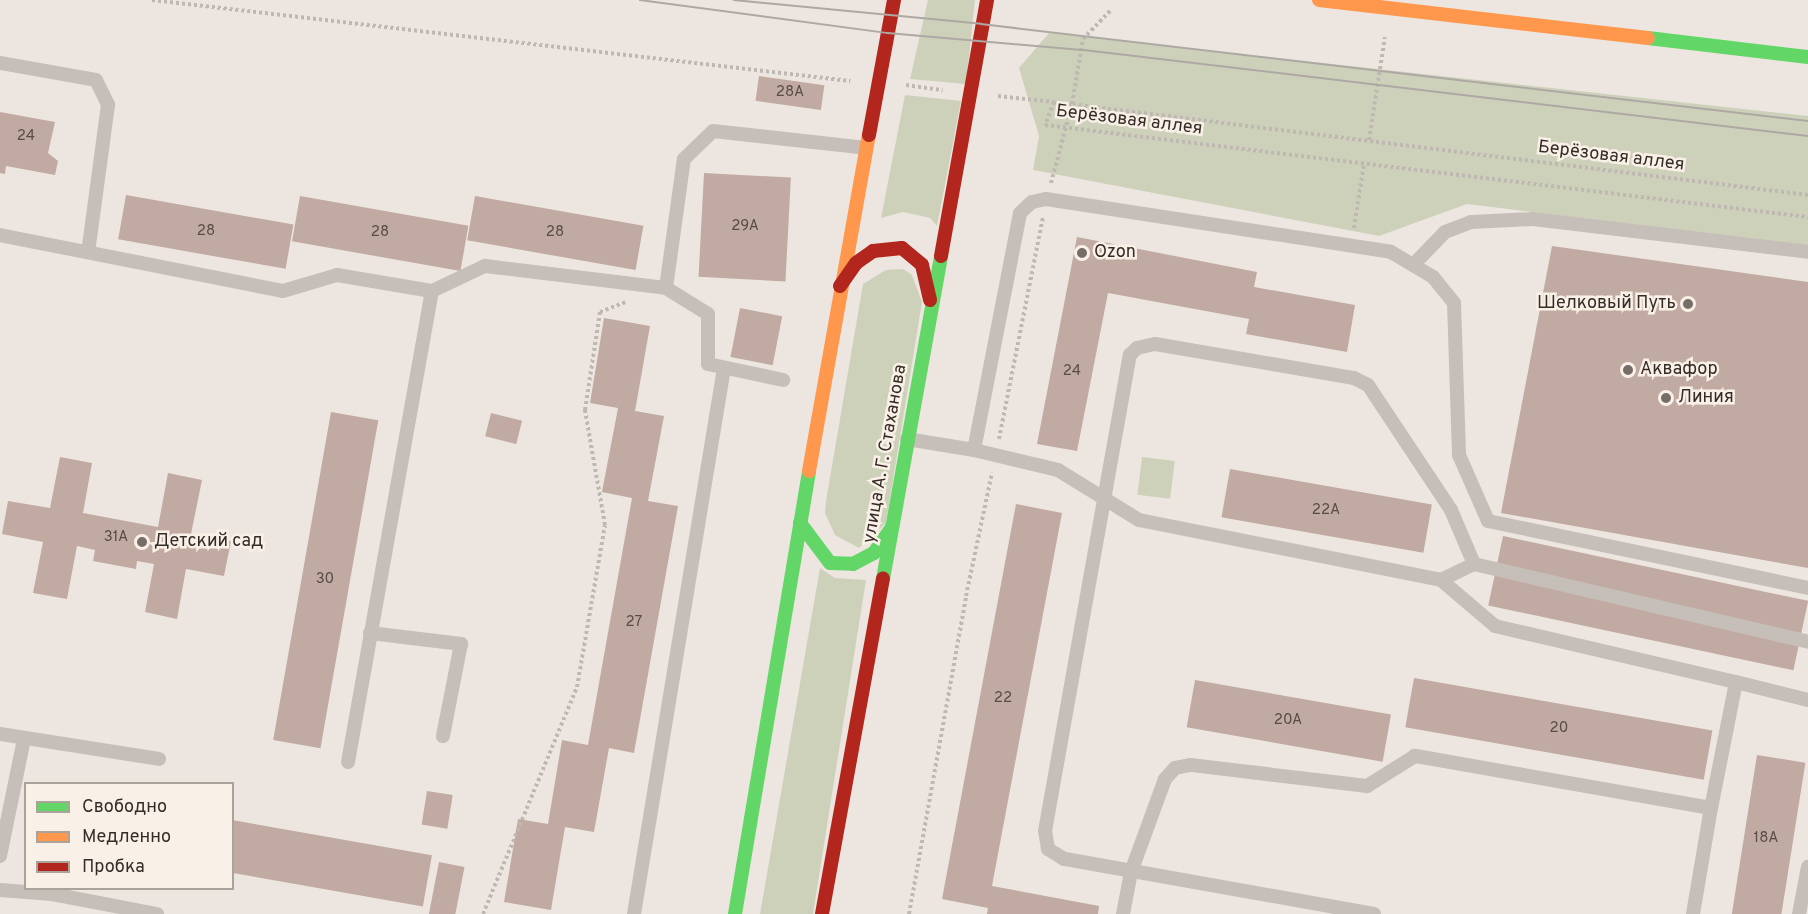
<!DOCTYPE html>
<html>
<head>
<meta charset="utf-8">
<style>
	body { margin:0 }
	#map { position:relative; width:1808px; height:914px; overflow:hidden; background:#ede6e0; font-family:Overpass,sans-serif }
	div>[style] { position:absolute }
	.green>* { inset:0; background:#ced1ba; transform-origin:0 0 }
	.building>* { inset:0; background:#c0aaa2; transform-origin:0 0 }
	.path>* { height:4px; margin-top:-2px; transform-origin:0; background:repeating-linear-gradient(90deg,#beb7b2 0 3px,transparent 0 6px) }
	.lane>* { height:14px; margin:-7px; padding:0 7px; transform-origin:7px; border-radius:7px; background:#c6bfb9 }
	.fast>* { height:14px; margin:-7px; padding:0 7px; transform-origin:7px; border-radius:7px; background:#63d668 }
	.slow>* { height:14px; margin:-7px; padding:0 7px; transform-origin:7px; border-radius:7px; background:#ff974d }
	.jam>* { height:14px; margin:-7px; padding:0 7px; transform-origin:7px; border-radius:7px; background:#b3261e }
	.tram>* { height:1.5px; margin:-0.75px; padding:0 0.75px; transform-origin:0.75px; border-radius:0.75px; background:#ada8a4 }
	.dots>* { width:16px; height:16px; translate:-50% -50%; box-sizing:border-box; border:3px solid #f9f0e7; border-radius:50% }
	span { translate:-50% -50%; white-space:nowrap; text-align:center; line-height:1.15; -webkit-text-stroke:5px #f9f0e7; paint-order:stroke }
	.number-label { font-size:15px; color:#584c46 }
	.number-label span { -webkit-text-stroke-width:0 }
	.street-label { font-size:18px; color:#362c27 }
	.poi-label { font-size:18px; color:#362c27 }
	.left { translate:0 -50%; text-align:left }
	.right { translate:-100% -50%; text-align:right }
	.legend { position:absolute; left:24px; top:782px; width:210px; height:108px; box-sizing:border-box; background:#f9f0e7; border:2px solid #aba29a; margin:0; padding:8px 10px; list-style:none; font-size:18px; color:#362c27 }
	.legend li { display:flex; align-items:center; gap:12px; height:30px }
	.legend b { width:30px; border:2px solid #aba29a }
</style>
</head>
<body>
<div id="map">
	<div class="green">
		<div style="clip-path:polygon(928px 0,975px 0,966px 84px,910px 79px)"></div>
		<div style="clip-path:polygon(1049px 33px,1808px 116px,1808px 246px,1467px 204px,1379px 236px,1033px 170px,1039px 136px,1019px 68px)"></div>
		<div style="clip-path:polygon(905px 95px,961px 101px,937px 226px,930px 218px,903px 212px,881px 218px)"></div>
		<div style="clip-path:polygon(903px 269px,912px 275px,922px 302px,886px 523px,859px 548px,835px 535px,825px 513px,826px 501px,863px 284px,886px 270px)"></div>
		<div style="left:1142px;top:457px;width:33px;height:38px;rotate:7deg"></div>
		<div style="clip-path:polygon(820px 568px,835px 578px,866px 580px,813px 914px,760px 914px)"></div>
	</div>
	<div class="building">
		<div style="left:759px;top:76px;width:66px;height:25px;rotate:8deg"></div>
		<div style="clip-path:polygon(0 112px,55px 122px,48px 153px,58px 161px,55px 175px,6px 166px,5px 174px,0 173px)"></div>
		<div style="left:704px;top:173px;width:87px;height:104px;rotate:3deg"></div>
		<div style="left:126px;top:195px;width:170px;height:45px;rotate:10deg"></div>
		<div style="left:300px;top:196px;width:171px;height:46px;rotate:10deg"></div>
		<div style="left:475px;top:196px;width:171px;height:45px;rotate:10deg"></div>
		<div style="clip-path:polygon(1077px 237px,1257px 272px,1254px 287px,1355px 305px,1347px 352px,1246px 334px,1249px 319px,1108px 293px,1077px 451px,1037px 444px)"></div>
		<div style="clip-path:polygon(1552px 246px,1808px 282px,1808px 568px,1501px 513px)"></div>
		<div style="left:740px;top:308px;width:43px;height:50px;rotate:11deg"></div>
		<div style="clip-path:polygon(604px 318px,650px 326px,635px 411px,664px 416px,648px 501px,678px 506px,634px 753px,609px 748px,594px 832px,565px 827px,551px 910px,504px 902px,518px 819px,548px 824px,562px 740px,588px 745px,632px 498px,602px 492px,618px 408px,590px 403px)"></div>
		<div style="left:331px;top:412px;width:48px;height:333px;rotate:10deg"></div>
		<div style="left:491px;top:413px;width:32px;height:24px;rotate:14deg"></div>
		<div style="clip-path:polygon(60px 457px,92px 463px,83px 513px,158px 527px,168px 473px,202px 480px,191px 534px,231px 541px,224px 576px,186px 569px,177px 619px,145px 612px,154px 564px,137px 561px,136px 569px,93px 561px,95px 550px,77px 546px,67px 599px,33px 593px,43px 542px,2px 534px,8px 501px,50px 508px)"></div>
		<div style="left:1230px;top:469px;width:205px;height:49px;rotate:10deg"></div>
		<div style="clip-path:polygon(1016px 504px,1062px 513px,992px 886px,1099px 906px,1098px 914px,987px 914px,988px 908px,942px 899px)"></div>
		<div style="left:1503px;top:536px;width:312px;height:71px;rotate:12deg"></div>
		<div style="left:1414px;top:678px;width:303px;height:50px;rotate:10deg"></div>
		<div style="left:1195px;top:680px;width:199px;height:48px;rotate:10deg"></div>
		<div style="left:1757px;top:755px;width:49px;height:162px;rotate:9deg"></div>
		<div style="left:427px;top:791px;width:26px;height:34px;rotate:9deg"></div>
		<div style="left:232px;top:820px;width:203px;height:52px;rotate:10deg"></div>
		<div style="left:439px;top:862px;width:26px;height:53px;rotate:11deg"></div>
	</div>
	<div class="path">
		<div style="left:152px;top:0;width:703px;rotate:6.62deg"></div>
		<div style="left:906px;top:85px;width:37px;rotate:8deg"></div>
		<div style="left:998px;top:96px;width:56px;rotate:6.1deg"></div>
		<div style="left:1369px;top:140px;width:104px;rotate:-81.2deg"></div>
		<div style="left:1051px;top:183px;width:82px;rotate:-75.1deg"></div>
		<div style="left:1072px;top:104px;width:66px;rotate:-80.4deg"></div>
		<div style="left:1083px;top:39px;width:39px;rotate:-46deg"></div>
		<div style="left:1808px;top:195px;width:760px;rotate:-172.97deg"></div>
		<div style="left:1054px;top:102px;width:25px;rotate:111deg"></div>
		<div style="left:1045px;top:125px;width:769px;rotate:6.88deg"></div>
		<div style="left:1354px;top:228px;width:65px;rotate:-81.1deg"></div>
		<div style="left:999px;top:439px;width:226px;rotate:-78.8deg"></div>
		<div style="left:483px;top:914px;width:246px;rotate:-67.5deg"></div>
		<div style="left:577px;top:687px;width:164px;rotate:-80.2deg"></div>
		<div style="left:605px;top:525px;width:117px;rotate:-99.9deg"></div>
		<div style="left:585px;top:410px;width:99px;rotate:-81.3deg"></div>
		<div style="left:600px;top:312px;width:28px;rotate:-21deg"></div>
		<div style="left:909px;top:914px;width:323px;rotate:-79.8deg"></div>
		<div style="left:966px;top:596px;width:126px;rotate:-78.1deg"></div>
	</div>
	<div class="lane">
		<div style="left:0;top:63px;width:97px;rotate:10deg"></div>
		<div style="left:96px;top:80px;width:28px;rotate:64deg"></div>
		<div style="left:108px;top:105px;width:148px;rotate:97.7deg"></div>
		<div style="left:0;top:235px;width:288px;rotate:11.2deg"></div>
		<div style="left:283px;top:291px;width:56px;rotate:-16.5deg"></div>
		<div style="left:337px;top:275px;width:96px;rotate:9.6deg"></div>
		<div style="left:432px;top:291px;width:59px;rotate:-25.3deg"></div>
		<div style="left:485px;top:266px;width:182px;rotate:6.9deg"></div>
		<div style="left:666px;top:288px;width:130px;rotate:-82.1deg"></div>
		<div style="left:684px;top:159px;width:40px;rotate:-44deg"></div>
		<div style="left:713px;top:131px;width:154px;rotate:6.3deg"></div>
		<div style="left:1415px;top:263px;width:43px;rotate:-45.9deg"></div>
		<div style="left:1445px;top:232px;width:28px;rotate:-21deg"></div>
		<div style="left:1471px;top:222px;width:62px;rotate:-2.8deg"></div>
		<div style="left:1533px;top:219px;width:277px;rotate:6.8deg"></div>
		<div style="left:666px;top:288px;width:49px;rotate:31.8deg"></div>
		<div style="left:708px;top:314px;width:50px;rotate:90deg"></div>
		<div style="left:708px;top:364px;width:77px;rotate:12deg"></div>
		<div style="left:907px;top:439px;width:68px;rotate:9.3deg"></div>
		<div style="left:974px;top:450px;width:241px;rotate:-79deg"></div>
		<div style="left:1020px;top:213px;width:16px;rotate:-43deg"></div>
		<div style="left:1032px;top:202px;width:14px;rotate:-12deg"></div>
		<div style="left:1046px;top:199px;width:349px;rotate:8.7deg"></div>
		<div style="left:1391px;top:252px;width:49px;rotate:30.8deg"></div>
		<div style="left:1433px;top:277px;width:33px;rotate:51deg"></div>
		<div style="left:1454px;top:303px;width:152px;rotate:88.1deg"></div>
		<div style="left:1459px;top:455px;width:72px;rotate:66.3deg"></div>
		<div style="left:1488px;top:521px;width:327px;rotate:11.8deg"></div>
		<div style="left:974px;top:450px;width:86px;rotate:13.4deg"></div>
		<div style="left:1058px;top:470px;width:95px;rotate:31.7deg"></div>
		<div style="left:1139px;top:520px;width:308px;rotate:11.2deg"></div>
		<div style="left:1441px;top:580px;width:71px;rotate:40.4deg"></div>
		<div style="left:1495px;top:626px;width:247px;rotate:13.1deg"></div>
		<div style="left:1736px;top:682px;width:128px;rotate:101.2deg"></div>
		<div style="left:1711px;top:808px;width:301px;rotate:-170deg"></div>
		<div style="left:1415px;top:756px;width:57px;rotate:148deg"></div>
		<div style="left:1367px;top:786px;width:178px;rotate:-173.2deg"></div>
		<div style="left:1190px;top:765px;width:15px;rotate:169deg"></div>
		<div style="left:1175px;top:768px;width:15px;rotate:132deg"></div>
		<div style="left:1165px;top:779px;width:99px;rotate:110.1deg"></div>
		<div style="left:1131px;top:872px;width:43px;rotate:100.8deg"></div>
		<div style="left:1441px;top:580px;width:37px;rotate:-26deg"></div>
		<div style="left:1474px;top:564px;width:343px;rotate:13.1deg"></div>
		<div style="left:370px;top:633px;width:92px;rotate:6.9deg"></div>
		<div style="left:461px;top:644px;width:94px;rotate:101.1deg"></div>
		<div style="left:1736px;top:682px;width:74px;rotate:14deg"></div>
		<div style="left:0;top:734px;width:161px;rotate:8.9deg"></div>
		<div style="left:348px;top:762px;width:478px;rotate:-79.9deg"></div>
		<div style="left:0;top:856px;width:119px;rotate:-78.4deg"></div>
		<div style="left:0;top:890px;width:52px;rotate:4.4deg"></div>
		<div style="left:52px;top:894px;width:107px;rotate:10.8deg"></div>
		<div style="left:634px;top:914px;width:553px;rotate:-80.64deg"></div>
		<div style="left:1374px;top:914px;width:315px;rotate:-169.9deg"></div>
		<div style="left:1064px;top:859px;width:19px;rotate:-148deg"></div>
		<div style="left:1048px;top:849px;width:18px;rotate:-99deg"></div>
		<div style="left:1045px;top:831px;width:484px;rotate:-79.9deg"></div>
		<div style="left:1130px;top:355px;width:10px;rotate:-45deg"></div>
		<div style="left:1137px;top:348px;width:18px;rotate:-13deg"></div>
		<div style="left:1155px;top:344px;width:202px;rotate:9.7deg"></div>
		<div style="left:1354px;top:378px;width:16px;rotate:27deg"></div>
		<div style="left:1368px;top:385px;width:150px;rotate:56.4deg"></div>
		<div style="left:1451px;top:510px;width:59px;rotate:66.9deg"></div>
		<div style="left:1693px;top:914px;width:108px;rotate:-80.4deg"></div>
		<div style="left:1799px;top:914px;width:48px;rotate:-79.2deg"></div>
	</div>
	<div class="fast">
		<div style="left:1648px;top:38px;width:161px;rotate:6.8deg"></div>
		<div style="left:800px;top:523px;width:50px;rotate:53.1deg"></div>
		<div style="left:830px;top:563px;width:23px;rotate:2deg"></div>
		<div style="left:853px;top:564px;width:24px;rotate:-28deg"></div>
		<div style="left:874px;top:553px;width:32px;rotate:-55deg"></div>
		<div style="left:883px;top:579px;width:328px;rotate:-79.8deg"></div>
		<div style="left:735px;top:914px;width:449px;rotate:-80.5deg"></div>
	</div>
	<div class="slow">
		<div style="left:1319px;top:0;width:331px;rotate:6.6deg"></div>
		<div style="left:809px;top:471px;width:341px;rotate:-79.9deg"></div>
	</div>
	<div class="jam">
		<div style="left:869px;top:135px;width:137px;rotate:-79.5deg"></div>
		<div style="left:941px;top:256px;width:260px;rotate:-79.8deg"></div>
		<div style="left:840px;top:286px;width:28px;rotate:-55deg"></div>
		<div style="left:856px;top:263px;width:21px;rotate:-35deg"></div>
		<div style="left:873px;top:251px;width:29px;rotate:-6deg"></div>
		<div style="left:902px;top:248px;width:26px;rotate:40deg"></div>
		<div style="left:922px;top:265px;width:36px;rotate:77deg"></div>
		<div style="left:822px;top:914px;width:341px;rotate:-79.7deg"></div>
	</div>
	<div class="tram">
		<div style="left:640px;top:0;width:250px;rotate:7.6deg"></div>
		<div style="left:888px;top:33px;width:197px;rotate:5deg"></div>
		<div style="left:1084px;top:50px;width:729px;rotate:6.77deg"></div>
		<div style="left:734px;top:0;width:248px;rotate:5.5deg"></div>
		<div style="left:981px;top:24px;width:833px;rotate:6.69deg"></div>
	</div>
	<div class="dots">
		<div style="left:1082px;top:253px;background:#766d68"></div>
		<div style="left:1688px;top:304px;background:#766d68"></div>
		<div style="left:1628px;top:370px;background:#766d68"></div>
		<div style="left:1666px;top:398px;background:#766d68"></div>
		<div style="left:142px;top:542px;background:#766d68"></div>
	</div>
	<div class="number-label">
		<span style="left:790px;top:93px">28А</span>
		<span style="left:26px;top:137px">24</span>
		<span style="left:745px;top:227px">29А</span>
		<span style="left:206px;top:232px">28</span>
		<span style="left:380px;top:233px">28</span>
		<span style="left:555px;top:233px">28</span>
		<span style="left:1072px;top:372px">24</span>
		<span style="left:1326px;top:511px">22А</span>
		<span style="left:116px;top:538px">31А</span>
		<span style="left:325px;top:580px">30</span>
		<span style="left:634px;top:623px">27</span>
		<span style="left:1003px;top:699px">22</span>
		<span style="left:1288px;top:721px">20А</span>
		<span style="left:1559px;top:729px">20</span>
		<span style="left:1766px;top:839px">18А</span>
	</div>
	<div class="street-label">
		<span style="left:1129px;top:121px;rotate:7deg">Берёзовая аллея</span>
		<span style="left:1611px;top:157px;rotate:7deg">Берёзовая аллея</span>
		<span style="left:886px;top:454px;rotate:-80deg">улица А. Г. Стаханова</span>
	</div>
	<div class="poi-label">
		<span class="left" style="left:1094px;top:253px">Ozon</span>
		<span class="right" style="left:1676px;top:304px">Шелковый Путь</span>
		<span class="left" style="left:1640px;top:370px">Аквафор</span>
		<span class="left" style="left:1678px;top:398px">Линия</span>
		<span class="left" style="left:154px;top:542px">Детский сад</span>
	</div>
	<ul class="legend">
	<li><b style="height:8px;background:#63d668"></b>Свободно</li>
	<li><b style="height:8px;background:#ff974d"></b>Медленно</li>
	<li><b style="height:8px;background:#b3261e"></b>Пробка</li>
	</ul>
</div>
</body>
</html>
